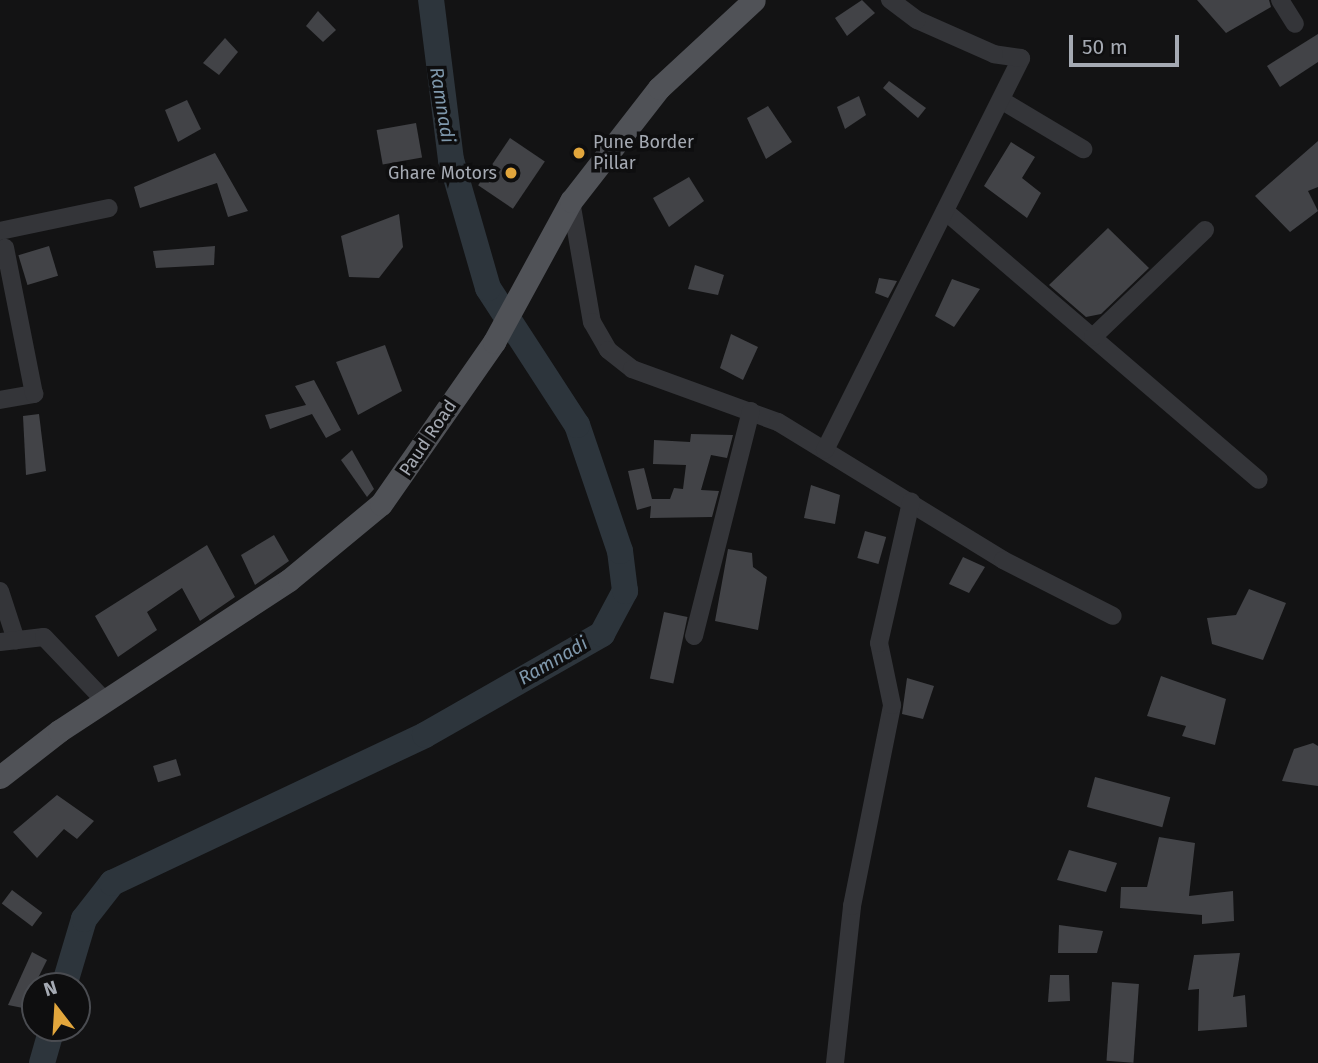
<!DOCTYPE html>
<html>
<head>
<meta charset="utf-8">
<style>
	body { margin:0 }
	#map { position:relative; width:1318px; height:1063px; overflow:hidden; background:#131314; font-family:"Fira Sans",sans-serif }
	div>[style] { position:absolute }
	.river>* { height:26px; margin:-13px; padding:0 13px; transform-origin:13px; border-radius:13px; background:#2d353c }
	.building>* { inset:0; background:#424347; transform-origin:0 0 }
	.minor>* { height:18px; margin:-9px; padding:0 9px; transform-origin:9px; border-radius:9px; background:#343539 }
	.major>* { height:23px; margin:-11.5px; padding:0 11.5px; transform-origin:11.5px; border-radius:11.5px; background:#505257 }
	.dots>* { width:19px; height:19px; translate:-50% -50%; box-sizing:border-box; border:4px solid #0e0e0f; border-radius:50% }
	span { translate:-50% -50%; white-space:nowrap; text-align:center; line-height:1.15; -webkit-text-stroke:7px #0e0e0f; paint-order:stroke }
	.poi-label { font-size:18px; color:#a5aab3 }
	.left { translate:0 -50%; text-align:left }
	.right { translate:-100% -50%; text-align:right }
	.street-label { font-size:18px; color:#a5aab3 }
	.water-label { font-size:19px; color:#7f98ac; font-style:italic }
	.north { position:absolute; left:21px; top:972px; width:70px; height:70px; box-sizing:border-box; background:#0e0e0f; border:2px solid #4a4c51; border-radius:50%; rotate:343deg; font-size:19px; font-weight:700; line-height:28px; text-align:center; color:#a5aab3 }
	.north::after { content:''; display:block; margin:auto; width:24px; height:32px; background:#e2a63c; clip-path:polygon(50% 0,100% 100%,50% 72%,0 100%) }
	.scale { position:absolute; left:1069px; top:35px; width:110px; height:32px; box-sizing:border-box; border:4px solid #a5aab3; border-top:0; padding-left:9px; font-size:21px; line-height:24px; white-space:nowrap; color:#a5aab3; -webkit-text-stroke:5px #0e0e0f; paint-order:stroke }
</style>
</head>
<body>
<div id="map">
	<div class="river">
		<div style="left:64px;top:986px;width:70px;rotate:-73.4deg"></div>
		<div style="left:84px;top:919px;width:46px;rotate:-52.1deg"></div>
		<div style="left:112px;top:883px;width:346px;rotate:-25.3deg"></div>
		<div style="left:425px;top:735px;width:204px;rotate:-29.7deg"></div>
		<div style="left:602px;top:634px;width:49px;rotate:-61.9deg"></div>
		<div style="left:625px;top:591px;width:40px;rotate:-97.1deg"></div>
		<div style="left:620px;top:551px;width:133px;rotate:-108.8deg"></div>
		<div style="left:577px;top:425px;width:163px;rotate:-123deg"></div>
		<div style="left:488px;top:288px;width:133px;rotate:-106.1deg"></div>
		<div style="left:451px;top:160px;width:161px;rotate:-97.1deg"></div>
		<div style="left:42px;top:1063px;width:36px;rotate:-74deg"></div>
	</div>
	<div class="building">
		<div style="clip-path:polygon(862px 0,875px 13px,847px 36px,835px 18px)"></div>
		<div style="clip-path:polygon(1197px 0,1269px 0,1271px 7px,1226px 33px)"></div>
		<div style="clip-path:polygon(318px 11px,336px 30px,323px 42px,306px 26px)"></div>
		<div style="clip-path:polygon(1318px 34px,1318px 62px,1280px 87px,1267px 66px)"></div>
		<div style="clip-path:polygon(225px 38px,238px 52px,219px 75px,203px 63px)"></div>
		<div style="clip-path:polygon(889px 81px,926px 108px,918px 118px,883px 88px)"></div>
		<div style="clip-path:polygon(859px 96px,866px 115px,845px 129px,837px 107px)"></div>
		<div style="clip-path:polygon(187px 100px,201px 129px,178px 142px,165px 110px)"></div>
		<div style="clip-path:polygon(768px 106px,792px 142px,766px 159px,747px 118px)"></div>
		<div style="left:416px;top:123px;width:35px;height:40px;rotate:80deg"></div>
		<div style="left:510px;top:138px;width:42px;height:57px;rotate:34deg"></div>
		<div style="clip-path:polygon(1318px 141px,1318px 187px,1308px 191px,1318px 211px,1290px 232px,1255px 196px)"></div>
		<div style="clip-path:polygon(1011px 142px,1035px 157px,1022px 178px,1041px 193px,1027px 218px,984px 186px)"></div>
		<div style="clip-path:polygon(215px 153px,248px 211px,228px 217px,217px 183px,140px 208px,134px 187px)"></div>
		<div style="clip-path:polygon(689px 177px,704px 201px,669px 227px,653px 198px)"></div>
		<div style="clip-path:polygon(399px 214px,403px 247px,379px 278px,349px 277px,341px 236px)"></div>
		<div style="clip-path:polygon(1108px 228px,1149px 268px,1101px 314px,1086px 317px,1049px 285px)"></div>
		<div style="left:49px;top:246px;width:31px;height:32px;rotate:73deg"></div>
		<div style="clip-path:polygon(215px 246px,214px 265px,156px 268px,153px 251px)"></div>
		<div style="clip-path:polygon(695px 265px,724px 275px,718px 295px,688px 289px)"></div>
		<div style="clip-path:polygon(879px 278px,897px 281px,888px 298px,875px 293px)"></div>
		<div style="clip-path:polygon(952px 279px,980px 289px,954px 327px,935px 316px)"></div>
		<div style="clip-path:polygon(731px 334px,758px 347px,743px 380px,720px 368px)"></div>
		<div style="clip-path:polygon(385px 345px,402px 391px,358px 415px,336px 362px)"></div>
		<div style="clip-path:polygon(314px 380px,341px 430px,326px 438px,312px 414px,270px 429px,265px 415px,306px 405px,295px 386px)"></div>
		<div style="clip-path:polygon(39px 414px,46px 471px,26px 475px,23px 416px)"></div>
		<div style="clip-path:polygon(691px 434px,733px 435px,727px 458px,711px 455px,701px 490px,719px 491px,712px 517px,650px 518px,651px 506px,637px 510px,628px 471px,644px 468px,652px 499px,670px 499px,674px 488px,683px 489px,686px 465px,653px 464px,654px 440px,690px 442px)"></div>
		<div style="clip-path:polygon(352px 450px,374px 489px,367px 497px,341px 460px)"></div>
		<div style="clip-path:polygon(811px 485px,840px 495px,835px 524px,804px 518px)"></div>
		<div style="left:865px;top:531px;width:22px;height:28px;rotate:16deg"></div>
		<div style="clip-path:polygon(274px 535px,289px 561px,255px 585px,241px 555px)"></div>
		<div style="clip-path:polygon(207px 545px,235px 597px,200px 621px,182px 588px,147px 612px,157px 630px,118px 657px,95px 616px)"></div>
		<div style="clip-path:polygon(728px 549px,752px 553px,753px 567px,767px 577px,758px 630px,715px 621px)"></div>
		<div style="clip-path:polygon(963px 557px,985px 567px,969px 593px,949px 584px)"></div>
		<div style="clip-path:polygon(1249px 589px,1286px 603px,1263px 660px,1212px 644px,1207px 618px,1236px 615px)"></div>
		<div style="left:664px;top:612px;width:24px;height:68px;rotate:12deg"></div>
		<div style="clip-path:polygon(1161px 676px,1226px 699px,1215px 745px,1182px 736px,1186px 726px,1147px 716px)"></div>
		<div style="clip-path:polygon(907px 678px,934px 686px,923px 719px,902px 714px)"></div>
		<div style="clip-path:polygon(1313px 743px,1318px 746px,1318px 786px,1282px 781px,1294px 749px)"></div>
		<div style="left:176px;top:759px;width:17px;height:24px;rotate:73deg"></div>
		<div style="left:1095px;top:777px;width:78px;height:31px;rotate:15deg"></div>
		<div style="clip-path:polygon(57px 795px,94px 821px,77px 839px,64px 829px,37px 858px,13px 832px)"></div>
		<div style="clip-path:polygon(1159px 837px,1195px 843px,1189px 896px,1233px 891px,1234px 921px,1202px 924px,1202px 915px,1120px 908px,1121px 887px,1147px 887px)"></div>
		<div style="clip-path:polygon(1069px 850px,1117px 863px,1106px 892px,1057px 880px)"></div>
		<div style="left:12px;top:890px;width:38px;height:17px;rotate:37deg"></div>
		<div style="clip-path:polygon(1059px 925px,1103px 931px,1097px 953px,1058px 953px)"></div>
		<div style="clip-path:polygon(32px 952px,47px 960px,23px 1008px,8px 1005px)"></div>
		<div style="clip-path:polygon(1240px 953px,1233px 997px,1245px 995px,1247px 1027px,1198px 1031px,1199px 989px,1188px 990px,1194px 955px)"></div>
		<div style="clip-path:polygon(1050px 975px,1069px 975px,1070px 1001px,1048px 1002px)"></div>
		<div style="left:1112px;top:982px;width:27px;height:79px;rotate:4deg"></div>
	</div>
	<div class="minor">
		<div style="left:1280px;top:0;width:28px;rotate:58deg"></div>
		<div style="left:1001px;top:100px;width:96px;rotate:30.9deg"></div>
		<div style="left:571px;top:201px;width:123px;rotate:80.2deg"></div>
		<div style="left:592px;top:322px;width:32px;rotate:60deg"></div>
		<div style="left:608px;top:350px;width:31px;rotate:38deg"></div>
		<div style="left:632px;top:369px;width:155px;rotate:20deg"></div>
		<div style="left:778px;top:422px;width:264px;rotate:31.5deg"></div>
		<div style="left:1003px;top:560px;width:123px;rotate:27deg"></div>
		<div style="left:945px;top:211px;width:413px;rotate:40.6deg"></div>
		<div style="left:0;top:231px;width:111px;rotate:-11.9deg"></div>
		<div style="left:1093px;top:337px;width:155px;rotate:-43.7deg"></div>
		<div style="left:0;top:400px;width:35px;rotate:-10deg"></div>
		<div style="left:34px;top:394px;width:149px;rotate:-101.2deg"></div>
		<div style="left:825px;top:450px;width:438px;rotate:-63.4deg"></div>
		<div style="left:1021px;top:58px;width:27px;rotate:-172deg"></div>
		<div style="left:994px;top:54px;width:84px;rotate:-156.2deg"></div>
		<div style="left:917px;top:20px;width:34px;rotate:-143deg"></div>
		<div style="left:0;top:591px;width:52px;rotate:71.9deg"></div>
		<div style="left:694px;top:636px;width:232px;rotate:-75.8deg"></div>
		<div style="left:0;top:642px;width:44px;rotate:-6.5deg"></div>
		<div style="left:44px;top:637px;width:87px;rotate:46.4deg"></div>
		<div style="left:835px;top:1063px;width:158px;rotate:-83.8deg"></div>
		<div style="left:852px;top:906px;width:205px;rotate:-78.7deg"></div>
		<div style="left:892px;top:705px;width:63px;rotate:-101.8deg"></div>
		<div style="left:879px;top:643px;width:145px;rotate:-77.2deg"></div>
	</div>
	<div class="major">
		<div style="left:0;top:777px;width:75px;rotate:-37.9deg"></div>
		<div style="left:59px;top:731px;width:275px;rotate:-33.3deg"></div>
		<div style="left:289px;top:580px;width:119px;rotate:-39.6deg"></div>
		<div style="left:381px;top:504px;width:198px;rotate:-55.1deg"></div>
		<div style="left:494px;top:342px;width:161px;rotate:-61.4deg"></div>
		<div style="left:571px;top:201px;width:143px;rotate:-52.1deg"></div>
		<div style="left:659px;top:88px;width:129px;rotate:-42.8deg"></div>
	</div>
	<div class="dots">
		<div style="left:579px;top:153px;background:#e2a63c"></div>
		<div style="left:511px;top:173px;background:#e2a63c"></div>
	</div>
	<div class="poi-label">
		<span class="left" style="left:593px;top:153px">Pune Border<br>Pillar</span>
		<span class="right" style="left:497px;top:173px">Ghare Motors</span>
	</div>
	<div class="street-label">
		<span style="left:428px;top:438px;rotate:-56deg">Paud Road</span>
	</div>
	<div class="water-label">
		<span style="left:442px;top:105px;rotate:81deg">Ramnadi</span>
		<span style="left:553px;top:661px;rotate:-30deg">Ramnadi</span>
	</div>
	<div class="north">N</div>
	<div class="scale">50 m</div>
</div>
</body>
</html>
